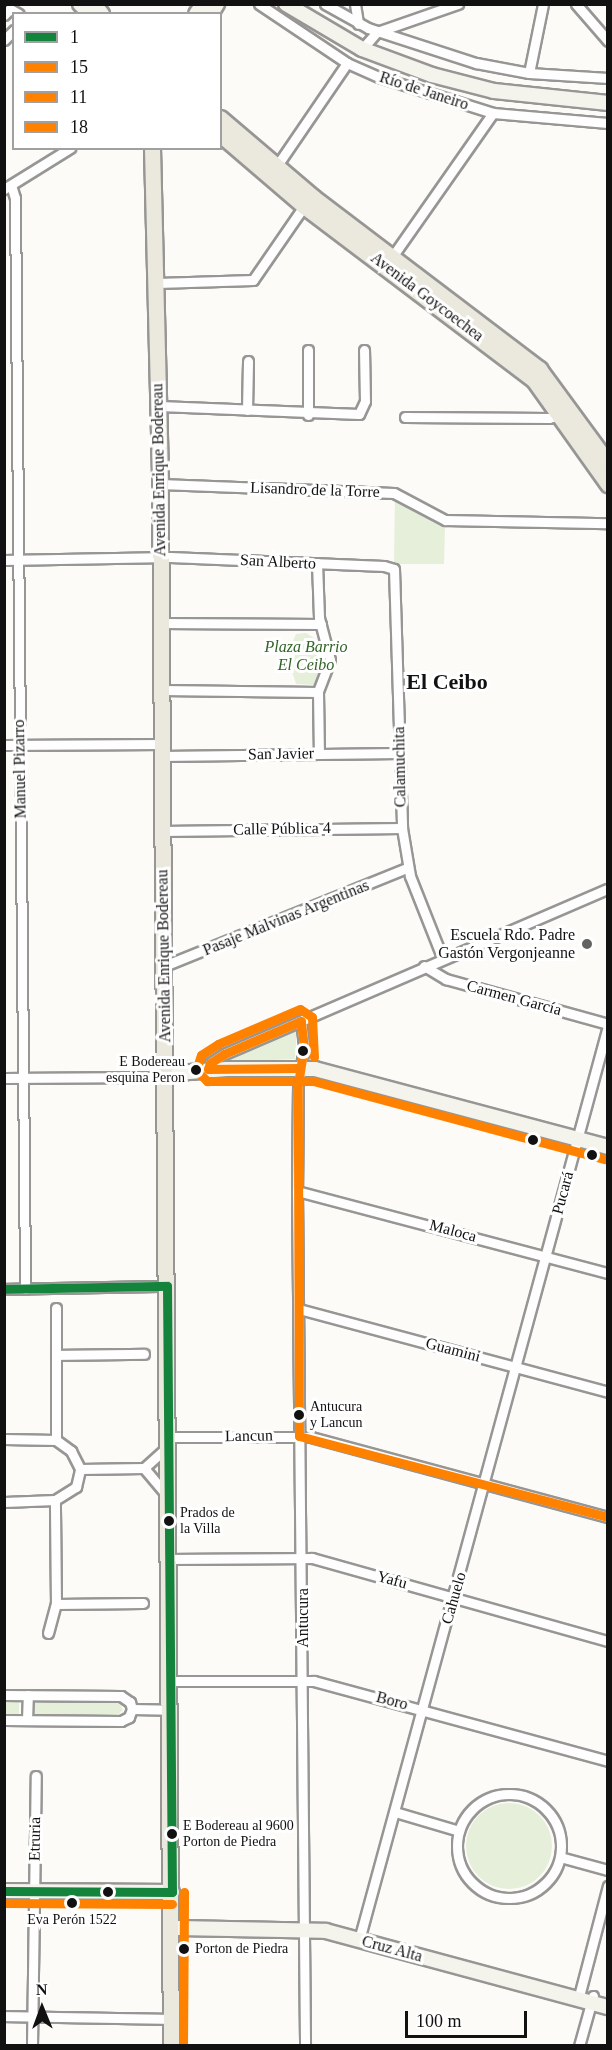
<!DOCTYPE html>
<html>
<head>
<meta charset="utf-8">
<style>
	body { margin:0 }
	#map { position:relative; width:612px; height:2050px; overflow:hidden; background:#fcfbf7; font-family:Georgia,serif }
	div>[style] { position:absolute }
	.green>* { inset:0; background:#e5efd9; transform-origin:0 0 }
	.round { border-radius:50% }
	.roads { filter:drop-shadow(2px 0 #979695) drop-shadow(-2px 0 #979695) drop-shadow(0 2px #979695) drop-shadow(0 -2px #979695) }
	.minor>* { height:9px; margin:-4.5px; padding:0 4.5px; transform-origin:4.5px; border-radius:4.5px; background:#fffefe }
	.minor>.ring { margin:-4.5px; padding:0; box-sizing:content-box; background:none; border:9px solid #fffefe; border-radius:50% }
	.secondary>* { height:14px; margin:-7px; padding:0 7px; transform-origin:7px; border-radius:7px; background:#f5f4ec }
	.primary>* { height:15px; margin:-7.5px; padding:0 7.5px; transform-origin:7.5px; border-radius:7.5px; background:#ebe8dd }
	.bus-1>* { height:9px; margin:-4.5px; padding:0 4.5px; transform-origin:4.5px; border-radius:4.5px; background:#14843c }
	.bus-2>* { height:9px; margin:-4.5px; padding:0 4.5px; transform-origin:4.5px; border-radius:4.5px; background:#ff8100 }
	.bus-3>* { height:9px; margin:-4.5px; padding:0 4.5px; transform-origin:4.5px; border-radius:4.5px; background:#ff8100 }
	.bus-4>* { height:9px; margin:-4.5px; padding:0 4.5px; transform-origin:4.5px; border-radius:4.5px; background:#ff8100 }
	.dots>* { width:16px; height:16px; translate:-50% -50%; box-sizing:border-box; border:3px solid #fff; border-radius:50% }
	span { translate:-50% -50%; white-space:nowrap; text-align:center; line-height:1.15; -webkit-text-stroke:6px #fff; paint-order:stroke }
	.bus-label { font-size:14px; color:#111 }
	.right { translate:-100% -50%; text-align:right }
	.left { translate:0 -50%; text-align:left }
	.street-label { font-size:16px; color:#111 }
	.park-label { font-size:16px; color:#316326; font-style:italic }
	.poi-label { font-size:16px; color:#111 }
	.district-label { font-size:22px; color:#111; font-weight:700 }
	.frame { position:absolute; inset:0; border:6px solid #111; pointer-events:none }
	.legend { position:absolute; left:12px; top:12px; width:210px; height:138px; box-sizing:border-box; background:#fff; border:2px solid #a0a0a0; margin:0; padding:8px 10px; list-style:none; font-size:18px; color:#111 }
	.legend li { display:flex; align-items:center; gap:12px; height:30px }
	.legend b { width:30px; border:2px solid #a0a0a0 }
	.north { position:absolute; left:12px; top:1978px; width:60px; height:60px; -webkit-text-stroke:4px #fff; paint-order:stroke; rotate:359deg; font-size:16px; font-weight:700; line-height:24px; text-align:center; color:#111 }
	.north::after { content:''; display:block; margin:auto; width:21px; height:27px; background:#111; clip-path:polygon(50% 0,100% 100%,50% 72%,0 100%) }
	.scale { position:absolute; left:405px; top:2011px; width:122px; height:27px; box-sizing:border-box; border:3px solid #111; border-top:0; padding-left:8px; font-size:18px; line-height:21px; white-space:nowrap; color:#111; -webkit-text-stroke:4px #fff; paint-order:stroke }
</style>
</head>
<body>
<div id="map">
	<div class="green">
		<div style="clip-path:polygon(395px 497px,445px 526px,444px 564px,394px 564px)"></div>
		<div style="clip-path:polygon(306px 633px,316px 639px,323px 650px,323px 666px,315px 685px,296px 684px,287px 655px,296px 634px)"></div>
		<div style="clip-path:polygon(297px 1028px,295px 1059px,228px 1062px,228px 1057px)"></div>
		<div style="left:5px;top:1697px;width:14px;height:19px"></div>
		<div style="clip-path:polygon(32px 1698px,118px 1700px,123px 1710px,117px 1716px,31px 1714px)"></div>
		<div class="round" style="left:466px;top:1803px;width:86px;height:86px"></div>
	</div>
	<div class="roads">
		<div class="minor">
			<div style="left:259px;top:4px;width:106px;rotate:33.8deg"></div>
			<div style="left:347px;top:63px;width:35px;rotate:24deg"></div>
			<div style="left:379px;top:77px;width:120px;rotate:17.5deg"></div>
			<div style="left:493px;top:113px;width:115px;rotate:5deg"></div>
			<div style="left:325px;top:4px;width:49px;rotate:29.2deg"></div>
			<div style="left:368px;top:28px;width:114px;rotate:18deg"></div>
			<div style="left:476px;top:63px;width:54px;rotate:10.7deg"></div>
			<div style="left:529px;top:73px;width:79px;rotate:3.6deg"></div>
			<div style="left:355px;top:4px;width:20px;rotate:81deg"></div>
			<div style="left:576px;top:4px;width:49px;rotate:49.1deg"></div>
			<div style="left:4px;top:15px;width:8px;rotate:-45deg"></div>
			<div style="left:10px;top:9px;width:10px;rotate:29deg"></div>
			<div style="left:4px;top:40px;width:14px;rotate:-45deg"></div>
			<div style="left:362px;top:49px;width:23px;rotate:-49deg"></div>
			<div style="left:377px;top:32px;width:86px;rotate:-19.1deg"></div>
			<div style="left:529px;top:73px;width:70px;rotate:-78.5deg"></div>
			<div style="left:276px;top:167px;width:126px;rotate:-55.7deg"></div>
			<div style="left:11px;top:185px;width:14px;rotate:73deg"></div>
			<div style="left:15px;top:198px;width:1091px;rotate:89.47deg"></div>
			<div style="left:4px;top:189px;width:78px;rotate:-31.8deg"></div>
			<div style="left:392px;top:257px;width:176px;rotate:-55deg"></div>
			<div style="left:157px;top:283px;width:96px;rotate:-1.8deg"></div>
			<div style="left:253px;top:280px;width:90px;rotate:-55.4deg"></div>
			<div style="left:308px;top:350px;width:65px;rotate:90deg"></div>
			<div style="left:159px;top:406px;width:200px;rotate:2.3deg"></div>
			<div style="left:359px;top:414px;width:14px;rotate:-65deg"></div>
			<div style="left:365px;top:401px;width:51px;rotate:-91.1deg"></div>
			<div style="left:247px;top:410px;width:49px;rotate:-88.8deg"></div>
			<div style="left:405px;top:417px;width:144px;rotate:0.4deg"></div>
			<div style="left:549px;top:418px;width:12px;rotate:-14deg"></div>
			<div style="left:160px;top:484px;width:234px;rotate:2.2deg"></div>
			<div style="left:394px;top:493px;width:58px;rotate:27.9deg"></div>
			<div style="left:445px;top:520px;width:163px;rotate:1.1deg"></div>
			<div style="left:4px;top:560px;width:166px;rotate:-1deg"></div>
			<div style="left:170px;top:557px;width:214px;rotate:2.4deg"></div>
			<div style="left:384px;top:566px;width:10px;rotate:17deg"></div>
			<div style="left:394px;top:569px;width:259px;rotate:88.2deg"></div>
			<div style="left:402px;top:828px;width:49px;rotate:80.5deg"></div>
			<div style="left:410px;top:876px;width:87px;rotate:68.4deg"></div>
			<div style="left:317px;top:563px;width:55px;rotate:87.9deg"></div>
			<div style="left:319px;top:618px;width:43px;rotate:75.3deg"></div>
			<div style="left:330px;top:660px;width:34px;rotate:111deg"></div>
			<div style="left:318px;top:692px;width:62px;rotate:89.1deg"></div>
			<div style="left:161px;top:623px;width:160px;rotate:0.4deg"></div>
			<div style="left:162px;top:690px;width:156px;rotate:0.7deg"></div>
			<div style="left:4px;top:745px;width:158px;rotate:-0.4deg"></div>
			<div style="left:162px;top:756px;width:237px;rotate:-0.7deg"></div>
			<div style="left:162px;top:831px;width:240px;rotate:-0.7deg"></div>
			<div style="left:164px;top:966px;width:262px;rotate:-22deg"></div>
			<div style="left:424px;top:966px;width:26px;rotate:31deg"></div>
			<div style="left:446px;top:979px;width:168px;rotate:15.5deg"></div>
			<div style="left:301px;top:1021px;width:26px;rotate:83deg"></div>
			<div style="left:304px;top:1047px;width:37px;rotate:99deg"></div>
			<div style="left:298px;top:1084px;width:107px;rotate:90.5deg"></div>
			<div style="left:297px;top:1191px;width:855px;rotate:89.46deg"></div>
			<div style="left:208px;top:1069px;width:6px;rotate:-72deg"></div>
			<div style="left:210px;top:1063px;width:17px;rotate:-33deg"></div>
			<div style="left:224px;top:1054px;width:418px;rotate:-23.3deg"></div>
			<div style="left:4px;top:1078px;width:147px;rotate:-0.4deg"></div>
			<div style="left:151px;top:1077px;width:14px;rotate:-12deg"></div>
			<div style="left:297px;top:1191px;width:322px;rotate:14.8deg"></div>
			<div style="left:4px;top:1289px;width:163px;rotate:-1.1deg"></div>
			<div style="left:299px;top:1309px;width:320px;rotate:15deg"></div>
			<div style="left:56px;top:1355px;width:88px;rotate:-0.7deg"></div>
			<div style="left:169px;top:1437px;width:142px"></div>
			<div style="left:311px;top:1437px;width:308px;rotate:15.1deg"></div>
			<div style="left:4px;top:1439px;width:52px;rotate:1.1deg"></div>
			<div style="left:56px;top:1440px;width:19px;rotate:36deg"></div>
			<div style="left:71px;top:1451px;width:20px;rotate:63deg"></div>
			<div style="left:56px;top:1440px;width:132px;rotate:-90deg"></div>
			<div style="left:144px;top:1468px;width:35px;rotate:50deg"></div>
			<div style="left:4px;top:1502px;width:51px;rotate:-2.2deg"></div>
			<div style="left:171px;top:1559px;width:141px;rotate:-0.4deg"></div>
			<div style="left:312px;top:1558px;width:307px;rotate:15.7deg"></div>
			<div style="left:56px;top:1604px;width:87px;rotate:-0.7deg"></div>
			<div style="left:48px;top:1633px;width:30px;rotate:-75deg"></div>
			<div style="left:56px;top:1604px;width:104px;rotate:-90.6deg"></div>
			<div style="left:55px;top:1500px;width:25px;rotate:-32deg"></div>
			<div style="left:76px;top:1487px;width:18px;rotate:-77deg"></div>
			<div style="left:80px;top:1469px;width:64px;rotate:-0.9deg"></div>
			<div style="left:144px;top:1468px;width:31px;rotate:-42deg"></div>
			<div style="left:171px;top:1681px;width:143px"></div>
			<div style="left:314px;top:1681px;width:305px;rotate:15.2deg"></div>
			<div style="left:4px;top:1695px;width:117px;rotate:0.5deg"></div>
			<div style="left:121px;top:1696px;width:11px;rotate:34deg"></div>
			<div style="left:130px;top:1702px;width:7px;rotate:74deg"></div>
			<div style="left:132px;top:1709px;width:9px;rotate:111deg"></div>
			<div style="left:129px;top:1717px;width:9px;rotate:153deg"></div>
			<div style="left:121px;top:1721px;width:117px;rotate:-179.5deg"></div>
			<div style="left:132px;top:1709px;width:39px;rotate:1deg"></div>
			<div style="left:27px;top:1720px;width:25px;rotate:-88deg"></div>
			<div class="ring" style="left:457px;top:1794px;width:95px;height:95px"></div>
			<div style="left:395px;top:1812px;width:67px;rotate:16.5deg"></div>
			<div style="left:560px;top:1857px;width:50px;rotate:15.2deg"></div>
			<div style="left:359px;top:1940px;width:947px;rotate:-74.76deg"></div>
			<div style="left:578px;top:2000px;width:118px;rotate:-75.3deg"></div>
			<div style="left:4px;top:2016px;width:167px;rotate:1deg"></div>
			<div style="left:32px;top:2046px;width:270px;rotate:-89.2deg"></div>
			<div style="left:579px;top:2046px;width:52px;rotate:-74.4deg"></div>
		</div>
		<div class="secondary">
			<div style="left:80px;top:4px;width:14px;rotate:45deg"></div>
			<div style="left:94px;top:4px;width:13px;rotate:51deg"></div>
			<div style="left:286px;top:4px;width:88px;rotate:30.6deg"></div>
			<div style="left:362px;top:49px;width:75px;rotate:20.4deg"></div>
			<div style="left:432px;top:75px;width:64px;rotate:14.5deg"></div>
			<div style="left:494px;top:91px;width:115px;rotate:6deg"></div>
			<div style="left:196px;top:14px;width:12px;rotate:-55deg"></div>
			<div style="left:211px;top:14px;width:12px;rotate:-59deg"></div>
			<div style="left:165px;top:1074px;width:62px;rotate:-4.6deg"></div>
			<div style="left:227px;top:1069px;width:88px"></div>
			<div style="left:315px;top:1069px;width:303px;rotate:14.9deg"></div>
			<div style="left:4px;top:1891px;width:168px;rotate:0.3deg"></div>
			<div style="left:172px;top:1928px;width:154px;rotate:1.1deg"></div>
			<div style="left:326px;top:1931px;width:292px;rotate:15.1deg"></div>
		</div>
		<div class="primary">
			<div style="left:220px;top:118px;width:123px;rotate:40.4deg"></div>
			<div style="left:314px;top:198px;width:283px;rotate:37.2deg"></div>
			<div style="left:539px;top:369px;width:117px;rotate:53.7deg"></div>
			<div style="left:220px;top:134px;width:111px;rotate:40.6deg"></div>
			<div style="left:304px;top:206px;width:288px;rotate:37.1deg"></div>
			<div style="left:534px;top:380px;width:128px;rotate:54.6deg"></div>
			<div style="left:152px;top:148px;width:336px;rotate:88.6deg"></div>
			<div style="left:160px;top:484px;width:1562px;rotate:89.6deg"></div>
		</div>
	</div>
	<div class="bus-1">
		<div style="left:167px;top:1286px;width:606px;rotate:89.53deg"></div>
		<div style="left:4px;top:1289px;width:163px;rotate:-1.1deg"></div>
		<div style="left:4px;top:1891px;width:168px;rotate:0.3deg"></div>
	</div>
	<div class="bus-2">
		<div style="left:299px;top:1436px;width:352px;rotate:-90.2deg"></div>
		<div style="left:298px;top:1084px;width:37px;rotate:-81deg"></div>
		<div style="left:304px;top:1047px;width:26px;rotate:-97deg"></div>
		<div style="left:301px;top:1021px;width:84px;rotate:156.8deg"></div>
		<div style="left:224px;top:1054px;width:17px;rotate:147deg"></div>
		<div style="left:210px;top:1063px;width:6px;rotate:108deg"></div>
		<div style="left:208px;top:1069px;width:92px;rotate:-0.6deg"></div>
		<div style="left:299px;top:1436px;width:319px;rotate:14.7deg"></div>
	</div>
	<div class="bus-3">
		<div style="left:314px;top:1057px;width:40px;rotate:-92.9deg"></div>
		<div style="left:312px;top:1017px;width:14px;rotate:-146deg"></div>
		<div style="left:300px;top:1009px;width:89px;rotate:156.9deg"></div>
		<div style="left:218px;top:1044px;width:20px;rotate:147deg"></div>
		<div style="left:201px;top:1055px;width:16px;rotate:108deg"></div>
		<div style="left:196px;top:1070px;width:16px;rotate:45deg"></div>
		<div style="left:207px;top:1081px;width:106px"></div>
		<div style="left:313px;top:1081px;width:302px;rotate:15deg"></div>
	</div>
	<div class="bus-4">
		<div style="left:4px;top:1903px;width:168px;rotate:0.3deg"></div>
		<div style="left:183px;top:2046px;width:154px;rotate:-89.6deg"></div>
	</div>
	<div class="dots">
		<div style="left:587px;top:944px;background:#636362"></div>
		<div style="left:303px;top:1051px;background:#111"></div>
		<div style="left:196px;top:1070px;background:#111"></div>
		<div style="left:533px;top:1140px;background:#111"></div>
		<div style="left:592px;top:1155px;background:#111"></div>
		<div style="left:299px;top:1415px;background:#111"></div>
		<div style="left:169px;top:1521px;background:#111"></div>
		<div style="left:172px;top:1834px;background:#111"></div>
		<div style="left:108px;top:1892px;background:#111"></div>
		<div style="left:72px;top:1903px;background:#111"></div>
		<div style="left:184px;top:1949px;background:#111"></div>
	</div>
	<div class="bus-label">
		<span class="right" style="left:185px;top:1070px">E Bodereau<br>esquina Peron</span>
		<span class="left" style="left:310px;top:1415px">Antucura<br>y Lancun</span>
		<span class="left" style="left:180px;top:1521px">Prados de<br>la Villa</span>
		<span class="left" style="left:183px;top:1834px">E Bodereau al 9600<br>Porton de Piedra</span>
		<span style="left:72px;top:1920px">Eva Perón 1522</span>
		<span class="left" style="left:195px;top:1949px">Porton de Piedra</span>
	</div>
	<div class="street-label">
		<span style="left:424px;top:91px;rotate:18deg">Río de Janeiro</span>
		<span style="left:427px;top:297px;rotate:37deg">Avenida Goycoechea</span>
		<span style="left:159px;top:470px;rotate:-91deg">Avenida Enrique Bodereau</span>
		<span style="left:315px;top:490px;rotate:2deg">Lisandro de la Torre</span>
		<span style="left:278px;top:562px;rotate:3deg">San Alberto</span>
		<span style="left:281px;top:754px;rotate:-1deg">San Javier</span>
		<span style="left:400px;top:767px;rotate:-91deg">Calamuchita</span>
		<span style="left:20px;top:769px;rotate:-91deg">Manuel Pizarro</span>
		<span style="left:282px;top:829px;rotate:-1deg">Calle Pública 4</span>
		<span style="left:286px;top:918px;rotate:-22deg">Pasaje Malvinas Argentinas</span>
		<span style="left:164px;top:956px;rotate:-91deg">Avenida Enrique Bodereau</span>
		<span style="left:514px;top:998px;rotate:15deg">Carmen García</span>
		<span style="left:563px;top:1193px;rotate:-75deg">Pucará</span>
		<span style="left:453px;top:1231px;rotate:15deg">Maloca</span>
		<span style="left:453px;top:1350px;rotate:15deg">Guamini</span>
		<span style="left:249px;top:1436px;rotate:-1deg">Lancun</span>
		<span style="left:392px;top:1580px;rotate:15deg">Yafu</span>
		<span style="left:454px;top:1598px;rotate:-74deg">Cahuelo</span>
		<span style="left:303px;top:1618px;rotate:-90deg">Antucura</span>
		<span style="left:392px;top:1701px;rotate:15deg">Boro</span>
		<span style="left:35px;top:1839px;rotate:-89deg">Etruria</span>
		<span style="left:392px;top:1949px;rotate:15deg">Cruz Alta</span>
	</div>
	<div class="park-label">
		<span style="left:306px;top:656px">Plaza Barrio<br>El Ceibo</span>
	</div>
	<div class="poi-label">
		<span class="right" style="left:575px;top:944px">Escuela Rdo. Padre<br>Gastón Vergonjeanne</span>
	</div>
	<div class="district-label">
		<span style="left:447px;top:682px">El Ceibo</span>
	</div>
	<div class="frame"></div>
	<ul class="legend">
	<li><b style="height:8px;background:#14843c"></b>1</li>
	<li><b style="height:8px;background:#ff8100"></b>15</li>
	<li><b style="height:8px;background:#ff8100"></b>11</li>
	<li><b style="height:8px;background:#ff8100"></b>18</li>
	</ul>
	<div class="north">N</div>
	<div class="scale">100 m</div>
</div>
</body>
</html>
